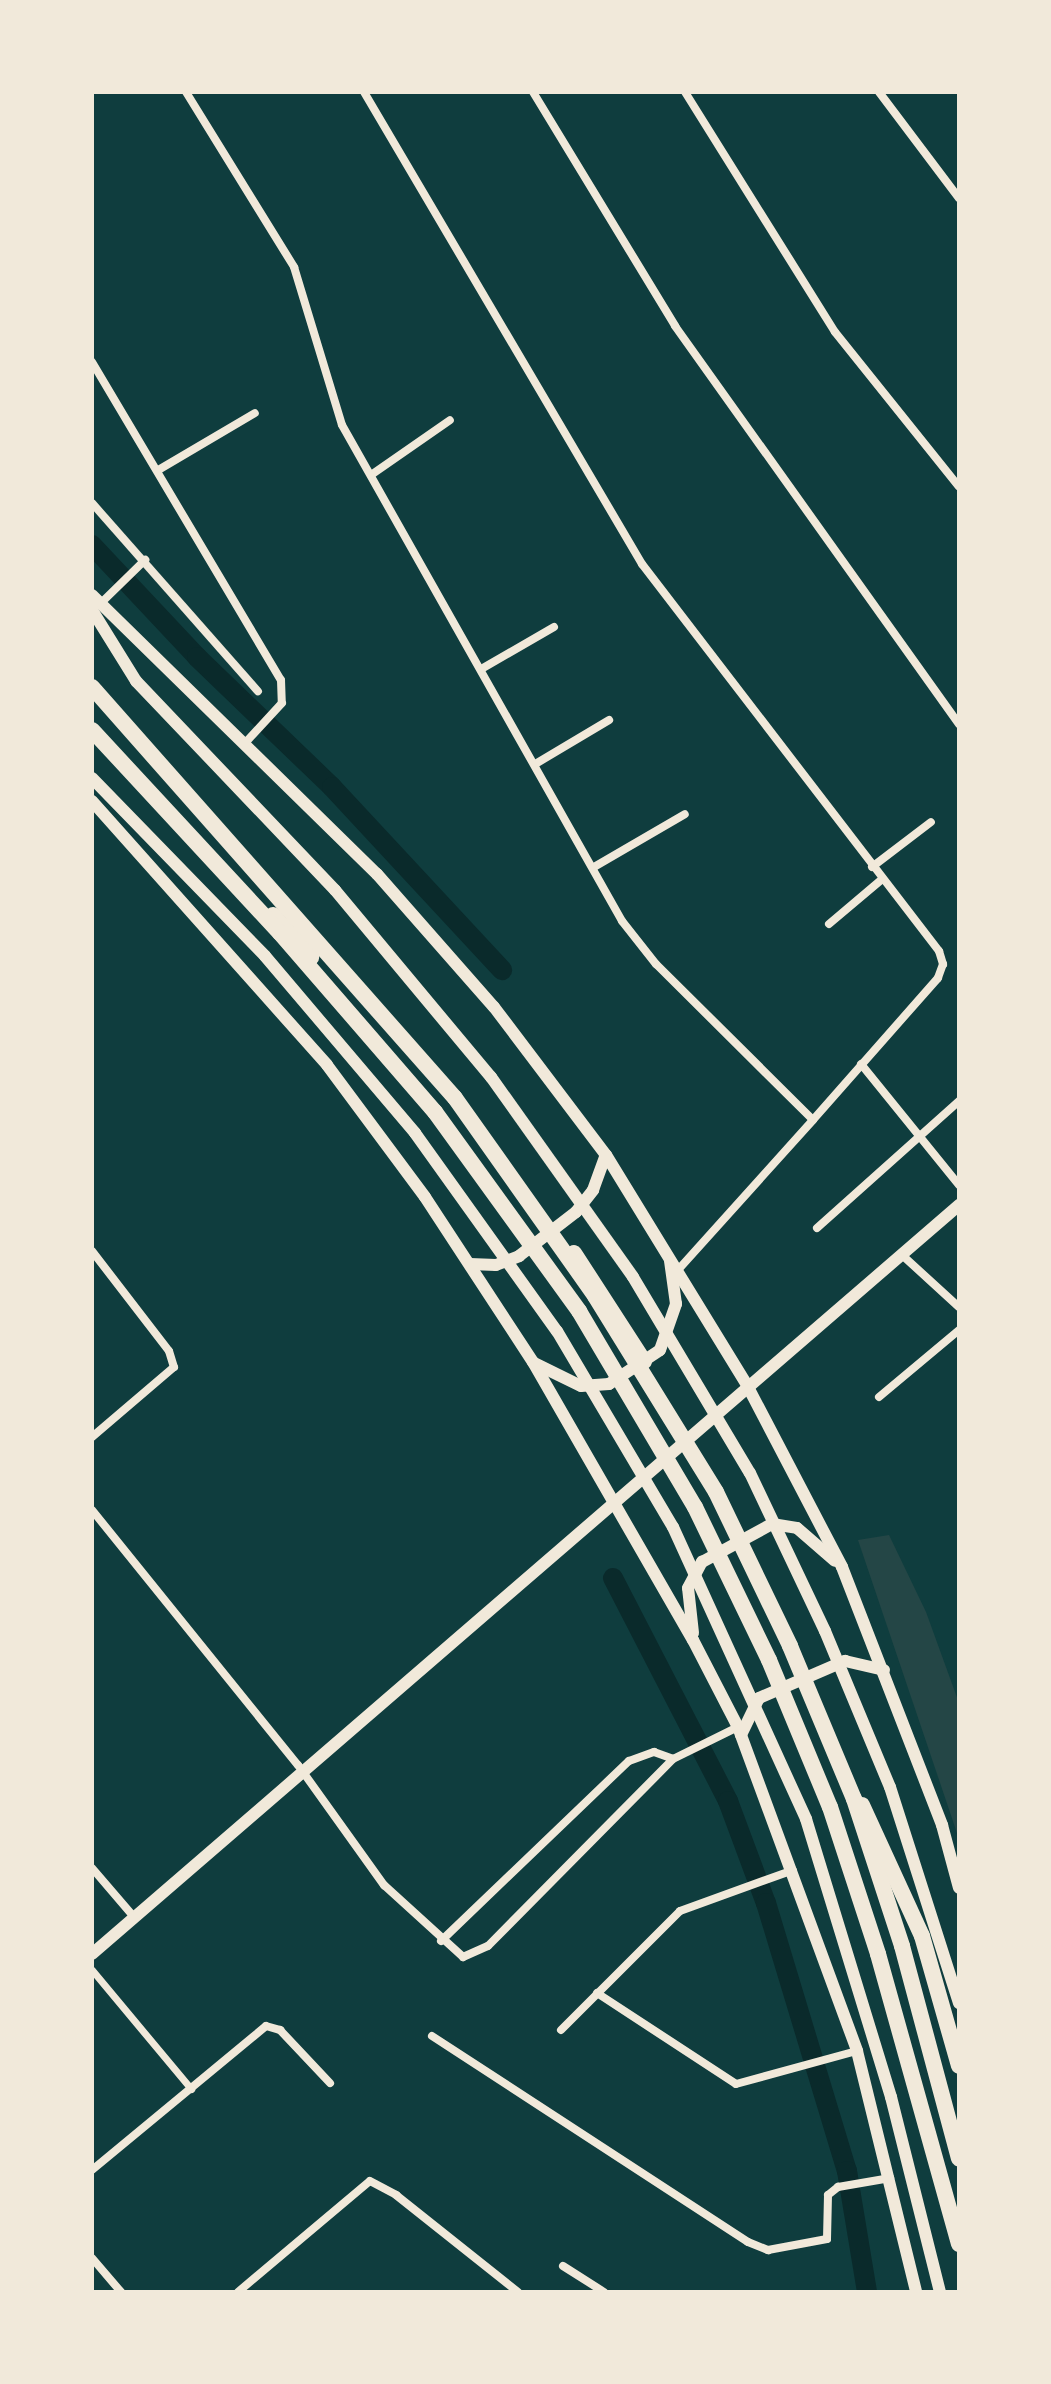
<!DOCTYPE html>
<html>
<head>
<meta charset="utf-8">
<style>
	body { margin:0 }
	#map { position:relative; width:1051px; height:2384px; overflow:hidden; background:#0f3d3e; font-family:Raleway,sans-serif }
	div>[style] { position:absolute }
	.green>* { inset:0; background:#244646 }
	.canal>* { height:20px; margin:-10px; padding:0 10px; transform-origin:10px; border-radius:10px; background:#0a2a2b }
	.pedestrian>* { height:7px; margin:-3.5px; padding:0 3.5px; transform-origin:3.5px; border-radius:3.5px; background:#f1e9da }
	.minor>* { height:8px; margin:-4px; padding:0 4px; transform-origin:4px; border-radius:4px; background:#f1e9da }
	.secondary>* { height:12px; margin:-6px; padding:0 6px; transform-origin:6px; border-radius:6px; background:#f1e9da }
	.trunk>* { height:16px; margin:-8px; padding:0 8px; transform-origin:8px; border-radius:8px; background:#f1e9da }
	.motorway>* { height:16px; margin:-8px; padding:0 8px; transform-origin:8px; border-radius:8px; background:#f1e9da }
	span { translate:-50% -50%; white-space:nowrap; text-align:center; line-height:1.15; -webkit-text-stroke:7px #f1e9da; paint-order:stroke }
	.frame { position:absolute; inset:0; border:94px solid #f1e9da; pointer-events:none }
</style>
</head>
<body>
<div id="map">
	<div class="green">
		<div style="clip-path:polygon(889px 1535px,926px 1612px,959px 1703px,959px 1839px,858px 1540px)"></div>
	</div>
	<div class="canal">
		<div style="left:92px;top:545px;width:154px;rotate:46.8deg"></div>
		<div style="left:197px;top:657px;width:187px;rotate:43.9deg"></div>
		<div style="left:332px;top:787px;width:250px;rotate:47.1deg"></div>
		<div style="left:613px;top:1578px;width:251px;rotate:62.7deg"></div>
		<div style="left:728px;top:1801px;width:109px;rotate:69.6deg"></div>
		<div style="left:766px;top:1903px;width:280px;rotate:73.2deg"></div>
		<div style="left:847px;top:2171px;width:123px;rotate:80.6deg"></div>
	</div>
	<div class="pedestrian">
		<div style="left:92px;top:1970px;width:155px;rotate:50.2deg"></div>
	</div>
	<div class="minor">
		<div style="left:186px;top:92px;width:206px;rotate:58.3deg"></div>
		<div style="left:294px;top:267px;width:165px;rotate:73.1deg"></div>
		<div style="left:342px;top:425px;width:570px;rotate:60.55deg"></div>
		<div style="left:622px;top:921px;width:55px;rotate:51.7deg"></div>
		<div style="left:656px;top:964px;width:221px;rotate:44.8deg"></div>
		<div style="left:813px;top:1120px;width:202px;rotate:132deg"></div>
		<div style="left:364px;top:92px;width:548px;rotate:59.5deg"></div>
		<div style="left:642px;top:564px;width:488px;rotate:52.5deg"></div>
		<div style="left:939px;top:951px;width:14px;rotate:73deg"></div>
		<div style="left:943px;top:964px;width:15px;rotate:110deg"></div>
		<div style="left:938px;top:978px;width:189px;rotate:131.4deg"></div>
		<div style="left:533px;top:92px;width:274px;rotate:58.7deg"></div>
		<div style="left:675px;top:326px;width:489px;rotate:54.5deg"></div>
		<div style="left:685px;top:92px;width:283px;rotate:58deg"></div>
		<div style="left:835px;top:332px;width:198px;rotate:51.3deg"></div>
		<div style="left:879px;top:92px;width:133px;rotate:53deg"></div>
		<div style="left:92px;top:362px;width:370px;rotate:59.3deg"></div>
		<div style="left:281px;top:680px;width:23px;rotate:88deg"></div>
		<div style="left:282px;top:703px;width:53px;rotate:132.7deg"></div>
		<div style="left:160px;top:469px;width:110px;rotate:-30.5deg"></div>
		<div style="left:371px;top:475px;width:96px;rotate:-34.8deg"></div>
		<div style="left:92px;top:503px;width:251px;rotate:48.6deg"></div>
		<div style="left:101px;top:603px;width:62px;rotate:-44.3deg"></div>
		<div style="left:483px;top:668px;width:82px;rotate:-30deg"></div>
		<div style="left:537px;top:763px;width:84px;rotate:-30.8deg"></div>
		<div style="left:594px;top:867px;width:105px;rotate:-30.2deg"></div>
		<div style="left:872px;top:867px;width:74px;rotate:-37.3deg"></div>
		<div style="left:829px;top:924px;width:68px;rotate:-40.2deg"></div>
		<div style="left:861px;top:1064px;width:156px;rotate:51deg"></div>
		<div style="left:817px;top:1228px;width:191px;rotate:-41.8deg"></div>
		<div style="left:92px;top:1251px;width:126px;rotate:52.4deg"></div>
		<div style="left:169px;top:1351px;width:17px;rotate:73deg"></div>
		<div style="left:174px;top:1367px;width:108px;rotate:139.5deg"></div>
		<div style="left:902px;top:1255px;width:77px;rotate:42.4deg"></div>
		<div style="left:879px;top:1397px;width:104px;rotate:-39.9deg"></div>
		<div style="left:92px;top:1510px;width:328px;rotate:51.1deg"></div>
		<div style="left:298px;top:1765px;width:148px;rotate:54.4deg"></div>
		<div style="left:384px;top:1885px;width:107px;rotate:42.3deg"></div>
		<div style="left:463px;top:1957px;width:27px;rotate:-24deg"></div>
		<div style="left:488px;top:1946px;width:263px;rotate:-45.3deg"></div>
		<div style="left:673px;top:1759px;width:72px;rotate:-26.2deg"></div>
		<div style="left:92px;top:1868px;width:65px;rotate:49.4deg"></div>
		<div style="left:441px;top:1941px;width:260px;rotate:-43.8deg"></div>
		<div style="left:629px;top:1761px;width:27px;rotate:-20deg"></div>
		<div style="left:654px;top:1752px;width:20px;rotate:20deg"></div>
		<div style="left:597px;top:1993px;width:166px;rotate:33.2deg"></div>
		<div style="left:736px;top:2084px;width:125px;rotate:-15.3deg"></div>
		<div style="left:561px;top:2030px;width:168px;rotate:-45deg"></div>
		<div style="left:680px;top:1911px;width:120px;rotate:-19.9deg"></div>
		<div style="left:432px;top:2036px;width:377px;rotate:33.1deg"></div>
		<div style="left:748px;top:2242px;width:22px;rotate:22deg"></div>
		<div style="left:768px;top:2250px;width:60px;rotate:-10.6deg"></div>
		<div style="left:827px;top:2239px;width:44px;rotate:-88.7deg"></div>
		<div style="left:828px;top:2195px;width:13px;rotate:-39deg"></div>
		<div style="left:838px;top:2187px;width:53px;rotate:-9.8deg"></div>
		<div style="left:92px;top:2170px;width:226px;rotate:-39.6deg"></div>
		<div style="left:266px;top:2026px;width:15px;rotate:16deg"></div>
		<div style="left:280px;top:2030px;width:73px;rotate:46.7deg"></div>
		<div style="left:92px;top:2258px;width:45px;rotate:49.5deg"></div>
		<div style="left:563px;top:2266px;width:49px;rotate:32.4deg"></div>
		<div style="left:238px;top:2292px;width:172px;rotate:-40.1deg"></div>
		<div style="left:370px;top:2181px;width:30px;rotate:28deg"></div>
		<div style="left:396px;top:2195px;width:156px;rotate:38.5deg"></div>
	</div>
	<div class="secondary">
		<div style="left:92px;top:595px;width:399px;rotate:44.4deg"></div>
		<div style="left:377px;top:874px;width:177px;rotate:48.7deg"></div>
		<div style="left:494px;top:1007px;width:186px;rotate:52.9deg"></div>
		<div style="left:606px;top:1155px;width:272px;rotate:58.5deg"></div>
		<div style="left:748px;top:1387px;width:203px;rotate:62.4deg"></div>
		<div style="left:842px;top:1567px;width:277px;rotate:68.8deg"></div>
		<div style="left:942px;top:1825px;width:65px;rotate:74.9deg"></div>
		<div style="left:92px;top:610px;width:84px;rotate:58.2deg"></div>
		<div style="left:136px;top:681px;width:289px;rotate:46.4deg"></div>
		<div style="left:335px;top:890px;width:244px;rotate:50.2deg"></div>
		<div style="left:491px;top:1077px;width:245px;rotate:54.6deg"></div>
		<div style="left:633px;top:1277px;width:228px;rotate:59.2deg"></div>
		<div style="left:750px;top:1473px;width:175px;rotate:64.6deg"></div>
		<div style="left:825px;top:1631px;width:169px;rotate:67.4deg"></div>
		<div style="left:890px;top:1787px;width:227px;rotate:72.3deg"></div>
		<div style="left:92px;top:778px;width:248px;rotate:45.8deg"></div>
		<div style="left:265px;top:956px;width:232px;rotate:49.7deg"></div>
		<div style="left:415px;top:1133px;width:244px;rotate:54.4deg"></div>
		<div style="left:557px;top:1331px;width:228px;rotate:59.4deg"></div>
		<div style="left:673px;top:1527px;width:321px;rotate:65.5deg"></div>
		<div style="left:806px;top:1819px;width:291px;rotate:73deg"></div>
		<div style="left:891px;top:2097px;width:201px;rotate:75.9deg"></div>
		<div style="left:92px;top:801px;width:353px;rotate:48.3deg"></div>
		<div style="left:327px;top:1065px;width:164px;rotate:53.4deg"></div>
		<div style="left:425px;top:1197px;width:197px;rotate:56.8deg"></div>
		<div style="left:533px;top:1362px;width:321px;rotate:60.1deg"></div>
		<div style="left:693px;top:1640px;width:98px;rotate:62.7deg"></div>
		<div style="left:738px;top:1727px;width:345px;rotate:69.8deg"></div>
		<div style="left:857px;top:2051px;width:248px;rotate:76.2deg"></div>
		<div style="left:470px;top:1264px;width:26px;rotate:2deg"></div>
		<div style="left:496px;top:1265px;width:25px;rotate:-21deg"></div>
		<div style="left:519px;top:1256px;width:72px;rotate:-37.7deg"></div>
		<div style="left:576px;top:1212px;width:28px;rotate:-52deg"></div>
		<div style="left:593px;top:1190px;width:37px;rotate:-70deg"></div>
		<div style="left:534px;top:1363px;width:52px;rotate:26.1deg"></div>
		<div style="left:581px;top:1386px;width:28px;rotate:-4deg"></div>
		<div style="left:609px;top:1384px;width:61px;rotate:-33.7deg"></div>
		<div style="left:660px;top:1350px;width:49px;rotate:-70.8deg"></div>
		<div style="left:676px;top:1304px;width:43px;rotate:-97.9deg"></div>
		<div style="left:693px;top:1633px;width:45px;rotate:-96.3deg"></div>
		<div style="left:688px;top:1588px;width:30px;rotate:-62deg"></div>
		<div style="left:702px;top:1562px;width:80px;rotate:-28.5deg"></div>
		<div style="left:772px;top:1524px;width:25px;rotate:9deg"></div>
		<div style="left:797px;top:1528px;width:50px;rotate:41deg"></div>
		<div style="left:741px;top:1735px;width:41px;rotate:-64.1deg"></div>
		<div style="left:759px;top:1698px;width:94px;rotate:-23.3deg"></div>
		<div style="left:845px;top:1661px;width:40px;rotate:13deg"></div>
		<div style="left:92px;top:1954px;width:1146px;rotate:-40.82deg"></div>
	</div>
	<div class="trunk">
		<div style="left:273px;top:915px;width:57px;rotate:47.9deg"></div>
		<div style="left:574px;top:1253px;width:129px;rotate:57.1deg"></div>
		<div style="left:862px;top:1805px;width:144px;rotate:65.4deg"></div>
		<div style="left:922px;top:1936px;width:135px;rotate:74.1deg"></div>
	</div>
	<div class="motorway">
		<div style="left:92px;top:687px;width:548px;rotate:48.55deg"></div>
		<div style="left:455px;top:1098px;width:242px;rotate:54.7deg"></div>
		<div style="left:595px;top:1296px;width:230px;rotate:58.3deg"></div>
		<div style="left:716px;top:1492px;width:171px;rotate:64.3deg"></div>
		<div style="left:790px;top:1646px;width:166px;rotate:67.3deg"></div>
		<div style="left:854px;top:1799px;width:155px;rotate:71.9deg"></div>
		<div style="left:902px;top:1946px;width:220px;rotate:75deg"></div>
		<div style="left:92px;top:730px;width:277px;rotate:47.2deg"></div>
		<div style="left:280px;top:933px;width:237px;rotate:49.1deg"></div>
		<div style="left:435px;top:1112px;width:246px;rotate:54.1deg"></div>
		<div style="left:579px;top:1311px;width:228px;rotate:59.4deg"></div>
		<div style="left:695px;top:1507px;width:170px;rotate:64.2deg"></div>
		<div style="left:769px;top:1660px;width:159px;rotate:67.5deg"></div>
		<div style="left:830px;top:1807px;width:155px;rotate:71.9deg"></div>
		<div style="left:878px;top:1954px;width:301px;rotate:74.4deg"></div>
	</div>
	<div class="frame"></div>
</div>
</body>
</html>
